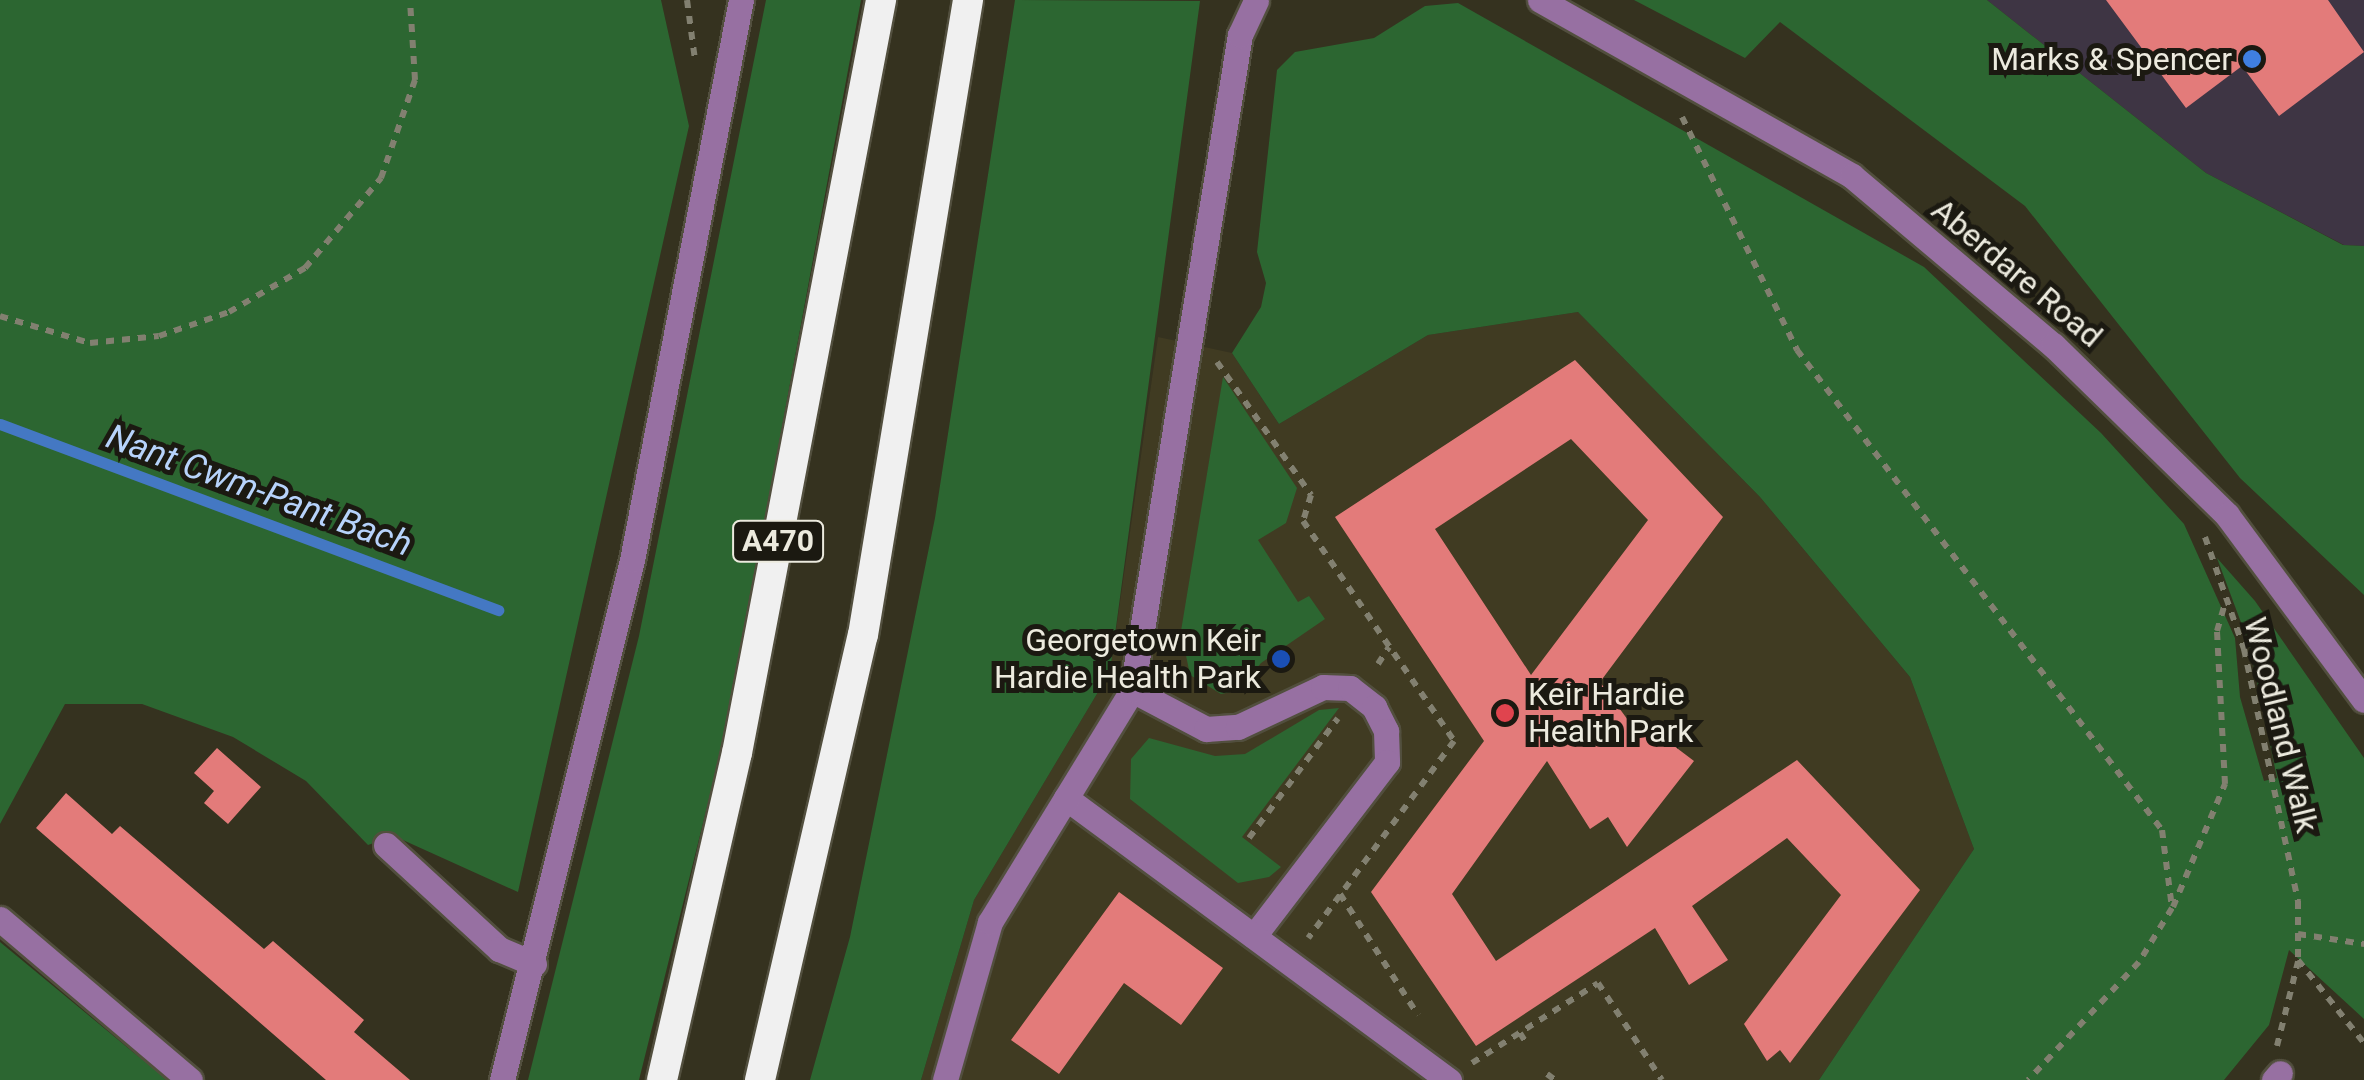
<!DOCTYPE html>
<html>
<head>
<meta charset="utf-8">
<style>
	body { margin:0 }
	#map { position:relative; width:2364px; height:1080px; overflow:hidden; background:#35321f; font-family:Roboto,sans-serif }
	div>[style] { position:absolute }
	.commercial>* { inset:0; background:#3e3544 }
	.built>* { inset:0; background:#403b22 }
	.green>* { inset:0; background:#2c6631 }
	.stream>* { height:11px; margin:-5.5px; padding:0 5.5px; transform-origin:5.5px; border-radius:5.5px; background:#4478c3 }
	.building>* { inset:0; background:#e37b7a }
	.path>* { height:6px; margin-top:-3px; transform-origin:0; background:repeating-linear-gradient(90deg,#828070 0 8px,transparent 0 16px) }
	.roads { filter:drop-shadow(2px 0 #524f3e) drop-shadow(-2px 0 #524f3e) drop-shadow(0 2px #524f3e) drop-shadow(0 -2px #524f3e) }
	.minor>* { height:25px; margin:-12.5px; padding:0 12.5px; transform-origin:12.5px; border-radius:12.5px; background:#9770a2 }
	.highway>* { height:30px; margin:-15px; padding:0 15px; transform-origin:15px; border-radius:15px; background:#f0f0f0 }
	.dots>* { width:28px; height:28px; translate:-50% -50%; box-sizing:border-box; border:5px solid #1b1911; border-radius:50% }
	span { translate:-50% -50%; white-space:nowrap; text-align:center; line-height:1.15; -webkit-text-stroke:10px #1b1911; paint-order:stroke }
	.shield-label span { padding:2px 8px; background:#1b1911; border:2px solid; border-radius:8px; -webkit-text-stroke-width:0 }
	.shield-label { font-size:30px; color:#eceade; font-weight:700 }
	.poi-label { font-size:32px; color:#eceade }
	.right { translate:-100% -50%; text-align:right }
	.left { translate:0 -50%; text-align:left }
	.street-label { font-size:32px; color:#eceade }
	.water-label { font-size:35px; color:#b7d3fb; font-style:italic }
</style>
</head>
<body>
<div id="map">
	<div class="commercial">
		<div style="clip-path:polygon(1987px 0,2364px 0,2364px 246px,2344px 245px,2206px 173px)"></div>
	</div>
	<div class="built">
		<div style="clip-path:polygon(1578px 312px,1760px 497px,1910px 677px,1974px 849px,1819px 1080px,921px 1080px,974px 900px,1110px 672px,1158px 337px,1232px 353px,1279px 424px,1428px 335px)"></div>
	</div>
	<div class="green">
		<div style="clip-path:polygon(0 0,661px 0,689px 126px,518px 892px,394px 836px,368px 845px,306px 781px,233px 737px,142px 704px,65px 704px,0 824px)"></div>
		<div style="clip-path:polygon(766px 0,861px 0,725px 735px,639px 1080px,528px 1080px,639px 636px)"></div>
		<div style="clip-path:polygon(1015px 0,1200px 1px,1110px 672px,974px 900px,921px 1080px,810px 1080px,850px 937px,935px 518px)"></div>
		<div style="clip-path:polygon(1634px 0,1987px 0,2206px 173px,2343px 245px,2364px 246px,2364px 595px,2240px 478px,2025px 206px,1780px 22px,1745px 58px)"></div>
		<div style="clip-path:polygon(1458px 3px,1924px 267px,2101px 433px,2184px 524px,2235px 638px,2240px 697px,2264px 781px,2277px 778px,2249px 644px,2217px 558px,2255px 601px,2364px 758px,2364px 1019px,2289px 950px,2269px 1025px,2224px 1080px,1819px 1080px,1974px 849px,1910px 677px,1760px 497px,1578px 312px,1428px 335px,1279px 424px,1232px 353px,1261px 307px,1266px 283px,1257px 252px,1277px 70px,1295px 52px,1374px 38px,1425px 6px)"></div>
		<div style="clip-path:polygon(1223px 377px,1297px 488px,1286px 523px,1258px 540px,1298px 602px,1309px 596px,1325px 619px,1261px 663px,1240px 690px,1221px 694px,1190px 675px,1181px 631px)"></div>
		<div style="clip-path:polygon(1339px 708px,1242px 837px,1281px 867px,1269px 877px,1238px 883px,1130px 799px,1131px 759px,1149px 738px,1215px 756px,1245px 754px,1319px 710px)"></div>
		<div style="clip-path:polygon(0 942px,133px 1052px,169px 1080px,0 1080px)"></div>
	</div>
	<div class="stream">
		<div style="left:0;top:424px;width:532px;rotate:20.48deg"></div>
	</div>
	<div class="building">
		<div style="clip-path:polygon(2106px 0,2328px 0,2364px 52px,2279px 116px,2242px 66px,2186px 108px)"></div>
		<div style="clip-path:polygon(evenodd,1575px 360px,1723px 517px,1600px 682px,1636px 731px,1645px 724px,1694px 761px,1627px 847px,1608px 817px,1590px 829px,1547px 761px,1452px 894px,1496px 961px,1797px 760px,1920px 890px,1790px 1063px,1780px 1050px,1767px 1061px,1744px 1024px,1841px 895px,1787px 838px,1692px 906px,1728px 960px,1689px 985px,1655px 928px,1476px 1046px,1371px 892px,1484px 741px,1335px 517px,1575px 360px,1571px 439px,1648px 520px,1531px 675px,1435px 529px,1571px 439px)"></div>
		<div style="clip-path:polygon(217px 748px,261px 787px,228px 824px,204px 803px,214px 791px,194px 773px)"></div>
		<div style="clip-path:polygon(66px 793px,112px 834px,120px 826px,264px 949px,273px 941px,364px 1020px,354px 1032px,410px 1080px,326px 1080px,36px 828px)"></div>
		<div style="clip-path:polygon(1119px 892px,1223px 968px,1181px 1025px,1124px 983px,1059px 1074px,1011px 1040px)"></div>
	</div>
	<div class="path">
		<div style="left:687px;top:0;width:61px;rotate:82.4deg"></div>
		<div style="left:1682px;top:117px;width:260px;rotate:63.7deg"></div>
		<div style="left:1797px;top:350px;width:603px;rotate:52.75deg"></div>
		<div style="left:2162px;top:830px;width:79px;rotate:82.7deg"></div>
		<div style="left:2172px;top:908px;width:63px;rotate:121.4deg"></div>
		<div style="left:2139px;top:962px;width:162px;rotate:133.2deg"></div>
		<div style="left:0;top:316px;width:94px;rotate:16.7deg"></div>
		<div style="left:90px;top:343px;width:69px;rotate:-5.8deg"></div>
		<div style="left:159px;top:336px;width:74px;rotate:-18.9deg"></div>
		<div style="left:229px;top:312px;width:88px;rotate:-30.1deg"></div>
		<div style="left:305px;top:268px;width:118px;rotate:-49.8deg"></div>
		<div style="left:381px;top:178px;width:104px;rotate:-70.9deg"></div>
		<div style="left:415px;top:80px;width:80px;rotate:-93.6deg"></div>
		<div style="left:1217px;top:362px;width:163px;rotate:54.7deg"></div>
		<div style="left:1311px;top:495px;width:27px;rotate:107deg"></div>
		<div style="left:1303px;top:521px;width:267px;rotate:55.5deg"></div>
		<div style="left:1454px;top:741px;width:245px;rotate:126.5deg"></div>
		<div style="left:2205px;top:537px;width:119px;rotate:70.8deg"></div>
		<div style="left:2244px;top:649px;width:258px;rotate:77.9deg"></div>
		<div style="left:2298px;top:901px;width:59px;rotate:90deg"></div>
		<div style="left:2298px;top:960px;width:106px;rotate:51.5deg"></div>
		<div style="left:1378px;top:664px;width:20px;rotate:-57deg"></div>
		<div style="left:1249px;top:838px;width:149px;rotate:-53.4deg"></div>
		<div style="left:1340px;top:894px;width:144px;rotate:57.2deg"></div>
		<div style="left:2173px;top:907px;width:134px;rotate:-67.1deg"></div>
		<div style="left:2225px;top:784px;width:153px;rotate:-93deg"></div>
		<div style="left:2217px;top:631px;width:25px;rotate:-74deg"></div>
		<div style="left:2298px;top:934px;width:67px;rotate:8.6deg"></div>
		<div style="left:1520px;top:1033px;width:13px;rotate:58deg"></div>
		<div style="left:2277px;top:1046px;width:87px;rotate:-76deg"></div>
		<div style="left:1472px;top:1063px;width:149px;rotate:-32.4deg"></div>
		<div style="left:1598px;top:983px;width:116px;rotate:56.6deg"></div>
		<div style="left:1547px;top:1074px;width:10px;rotate:37deg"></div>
	</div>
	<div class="roads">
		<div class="minor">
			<div style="left:1540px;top:0;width:358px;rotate:29.4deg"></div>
			<div style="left:1852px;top:176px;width:263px;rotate:40.1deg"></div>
			<div style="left:2053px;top:345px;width:243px;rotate:44.3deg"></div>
			<div style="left:2227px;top:515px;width:230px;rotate:53.5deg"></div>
			<div style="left:1132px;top:690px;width:84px;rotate:27.8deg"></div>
			<div style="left:1206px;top:729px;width:32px;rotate:-4deg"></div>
			<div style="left:1238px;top:727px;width:94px;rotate:-25.2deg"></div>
			<div style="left:1323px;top:687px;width:27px;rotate:2deg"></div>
			<div style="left:1350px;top:688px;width:31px;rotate:38deg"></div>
			<div style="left:1374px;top:707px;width:27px;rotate:63deg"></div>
			<div style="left:1386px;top:731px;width:31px;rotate:88deg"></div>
			<div style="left:1387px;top:762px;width:219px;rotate:127.4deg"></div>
			<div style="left:1066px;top:798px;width:476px;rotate:36.4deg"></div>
			<div style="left:386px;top:845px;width:154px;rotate:42.6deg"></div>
			<div style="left:499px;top:949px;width:38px;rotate:23deg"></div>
			<div style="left:0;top:919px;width:249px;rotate:40.3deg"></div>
			<div style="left:502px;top:1080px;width:536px;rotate:-75.96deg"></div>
			<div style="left:632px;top:560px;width:571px;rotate:-78.99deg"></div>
			<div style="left:945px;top:1080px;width:164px;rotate:-74.1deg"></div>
			<div style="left:990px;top:922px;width:272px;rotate:-58.5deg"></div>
			<div style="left:1132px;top:690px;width:664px;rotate:-80.64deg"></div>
			<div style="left:1240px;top:35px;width:38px;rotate:-65deg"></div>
			<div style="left:2274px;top:1080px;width:9px;rotate:-49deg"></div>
		</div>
		<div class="highway">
			<div style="left:662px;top:1080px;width:335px;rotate:-77.1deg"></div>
			<div style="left:737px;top:753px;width:767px;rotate:-79.17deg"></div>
			<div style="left:760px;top:1080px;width:457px;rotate:-77deg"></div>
			<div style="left:863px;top:635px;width:644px;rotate:-80.61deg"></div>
		</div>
	</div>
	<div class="dots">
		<div style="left:2252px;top:59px;background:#3f7fe0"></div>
		<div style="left:1281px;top:659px;background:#1a4fb4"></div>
		<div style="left:1505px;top:713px;background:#e0444e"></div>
	</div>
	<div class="shield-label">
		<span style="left:778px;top:541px">A470</span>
	</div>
	<div class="poi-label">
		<span class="right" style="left:2232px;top:59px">Marks &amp; Spencer</span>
		<span class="right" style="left:1261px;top:659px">Georgetown Keir<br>Hardie Health Park</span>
		<span class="left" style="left:1528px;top:713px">Keir Hardie<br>Health Park</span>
	</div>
	<div class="street-label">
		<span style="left:2017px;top:273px;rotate:40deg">Aberdare Road</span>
		<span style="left:2281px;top:725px;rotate:76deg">Woodland Walk</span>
	</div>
	<div class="water-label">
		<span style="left:259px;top:491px;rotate:20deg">Nant Cwm-Pant Bach</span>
	</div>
</div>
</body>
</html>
